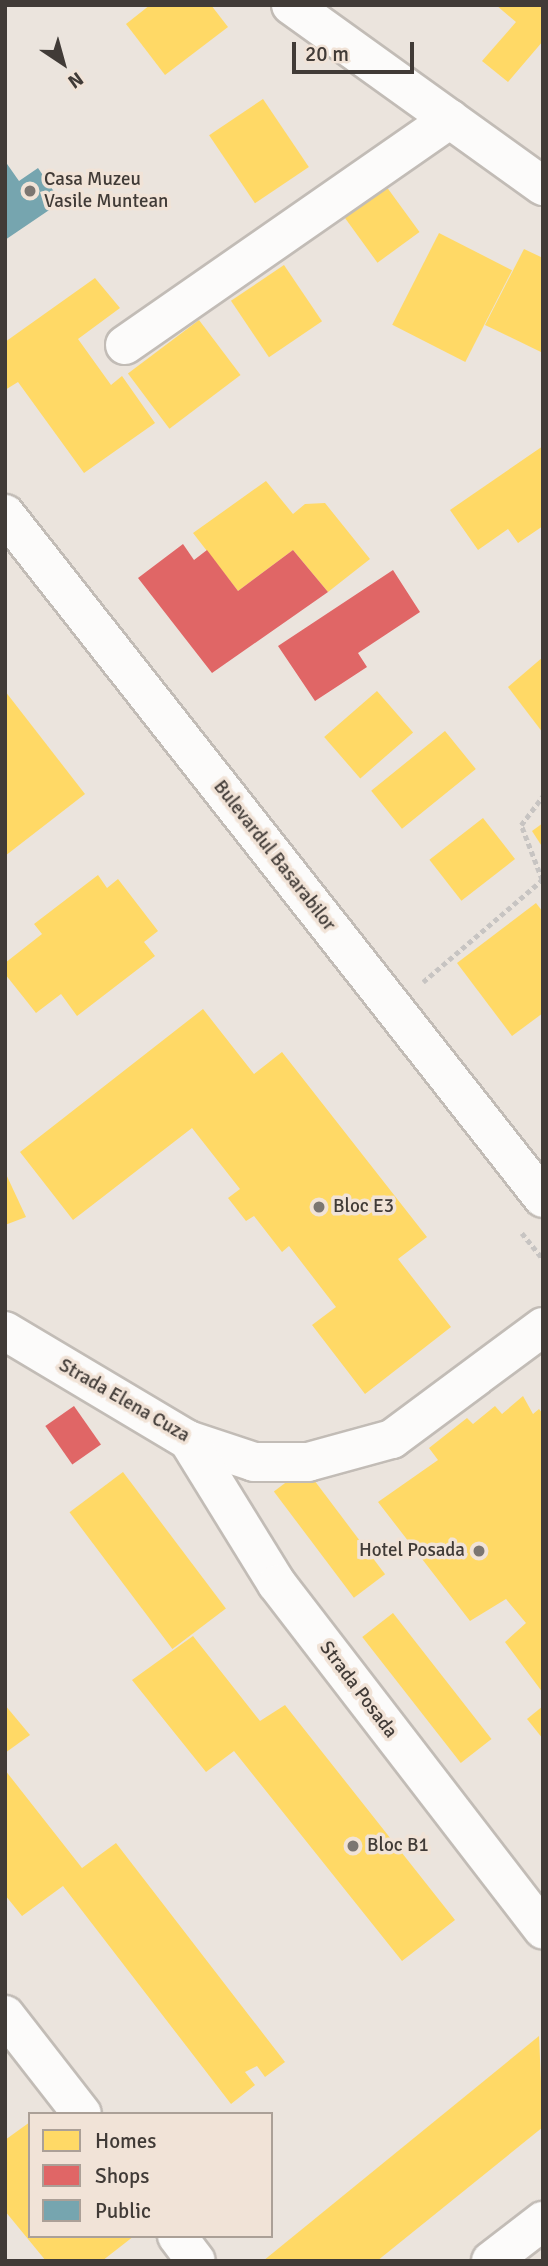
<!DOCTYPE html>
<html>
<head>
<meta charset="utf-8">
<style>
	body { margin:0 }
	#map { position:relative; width:548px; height:2266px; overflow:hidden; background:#ebe4dd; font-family:Signika,sans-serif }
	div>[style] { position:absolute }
	.homes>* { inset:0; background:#ffd966; transform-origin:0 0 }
	.shops>* { inset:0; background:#e06666; transform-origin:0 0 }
	.public>* { inset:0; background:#76a5af }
	.path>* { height:4.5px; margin-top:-2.25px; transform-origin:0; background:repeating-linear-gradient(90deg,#c7c4c2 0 5px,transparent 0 8.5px) }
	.roads { filter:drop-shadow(2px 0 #c2bcb6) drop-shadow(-2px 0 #c2bcb6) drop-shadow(0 2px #c2bcb6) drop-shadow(0 -2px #c2bcb6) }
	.minor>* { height:38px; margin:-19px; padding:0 19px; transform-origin:19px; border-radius:19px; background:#fcfbfa }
	.secondary>* { height:38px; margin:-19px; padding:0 19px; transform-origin:19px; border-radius:19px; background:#fcfbfa }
	.dots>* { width:19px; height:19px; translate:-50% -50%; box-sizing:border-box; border:4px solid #f1e3d7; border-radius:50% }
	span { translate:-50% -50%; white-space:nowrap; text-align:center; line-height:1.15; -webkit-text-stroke:7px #f1e3d7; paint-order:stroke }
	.poi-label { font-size:19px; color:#413b37 }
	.left { translate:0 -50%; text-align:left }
	.right { translate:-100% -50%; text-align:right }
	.street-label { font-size:19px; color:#413b37 }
	.frame { position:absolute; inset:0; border:7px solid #413b37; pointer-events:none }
	.legend { position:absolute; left:28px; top:2112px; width:245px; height:126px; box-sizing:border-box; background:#f1e3d7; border:2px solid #aba097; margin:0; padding:9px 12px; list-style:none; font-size:21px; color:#413b37 }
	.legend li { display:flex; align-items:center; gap:14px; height:35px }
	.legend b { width:35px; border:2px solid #aba097 }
	.north { position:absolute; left:28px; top:28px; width:70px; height:70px; -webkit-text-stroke:5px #f1e3d7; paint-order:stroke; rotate:144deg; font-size:19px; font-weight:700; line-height:28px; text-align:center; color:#413b37 }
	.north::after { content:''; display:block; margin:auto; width:24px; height:32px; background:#413b37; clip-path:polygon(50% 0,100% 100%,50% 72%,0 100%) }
	.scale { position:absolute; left:292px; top:42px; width:122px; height:32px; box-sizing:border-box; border:4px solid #413b37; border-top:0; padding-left:9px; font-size:21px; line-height:24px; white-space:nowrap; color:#413b37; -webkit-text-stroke:5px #f1e3d7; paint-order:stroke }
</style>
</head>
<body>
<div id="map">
	<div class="homes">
		<div style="clip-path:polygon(150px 5px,211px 5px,228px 27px,165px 75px,126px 24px)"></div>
		<div style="clip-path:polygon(496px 5px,543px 5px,543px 41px,508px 82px,482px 61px,516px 22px)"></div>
		<div style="left:263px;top:99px;width:82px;height:65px;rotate:56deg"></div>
		<div style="left:386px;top:186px;width:57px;height:52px;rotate:54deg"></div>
		<div style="left:439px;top:233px;width:82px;height:103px;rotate:27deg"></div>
		<div style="clip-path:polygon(524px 249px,543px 258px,543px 353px,485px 325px)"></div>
		<div style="left:284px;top:265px;width:68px;height:64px;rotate:56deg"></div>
		<div style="clip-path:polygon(95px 278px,120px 308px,78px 339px,111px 385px,122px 376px,155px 423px,84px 473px,18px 382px,5px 390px,5px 342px)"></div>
		<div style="left:199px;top:320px;width:69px;height:89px;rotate:53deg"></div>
		<div style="clip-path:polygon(543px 446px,543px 526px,518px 543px,508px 529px,478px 550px,450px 510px)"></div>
		<div style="clip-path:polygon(266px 481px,293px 514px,305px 504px,325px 503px,370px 559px,328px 592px,293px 550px,238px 591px,193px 533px)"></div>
		<div style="clip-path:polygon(543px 657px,543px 733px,508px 687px)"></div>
		<div style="clip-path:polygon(5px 691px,85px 794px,5px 856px)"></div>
		<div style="left:377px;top:691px;width:55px;height:70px;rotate:49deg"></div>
		<div style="left:445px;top:731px;width:49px;height:95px;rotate:51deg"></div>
		<div style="left:483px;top:818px;width:52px;height:68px;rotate:52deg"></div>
		<div style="clip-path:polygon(543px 823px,543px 848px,532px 831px)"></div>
		<div style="clip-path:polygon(98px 875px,107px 888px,118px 879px,158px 931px,144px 942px,155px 956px,77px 1016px,61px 994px,36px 1013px,5px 974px,5px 963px,42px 934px,34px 924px)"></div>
		<div style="clip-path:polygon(536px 903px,543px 912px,543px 1013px,512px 1036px,457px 963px)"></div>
		<div style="clip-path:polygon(203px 1009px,254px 1074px,282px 1052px,427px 1237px,398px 1259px,451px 1327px,365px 1394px,312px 1325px,336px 1307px,289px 1246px,282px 1252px,254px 1216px,246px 1221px,228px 1198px,240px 1189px,192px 1128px,73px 1220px,20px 1152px)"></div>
		<div style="clip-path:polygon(5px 1172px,26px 1217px,5px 1225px)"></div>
		<div style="clip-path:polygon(523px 1396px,533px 1414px,539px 1409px,543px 1414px,543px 1693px,505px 1642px,526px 1623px,506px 1599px,470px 1621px,378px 1502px,438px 1460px,429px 1448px,467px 1418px,473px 1424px,495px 1406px,502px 1414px)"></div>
		<div style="left:305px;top:1468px;width:133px;height:39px;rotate:53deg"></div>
		<div style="left:123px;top:1472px;width:171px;height:67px;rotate:53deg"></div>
		<div style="left:393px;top:1613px;width:160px;height:39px;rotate:52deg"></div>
		<div style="clip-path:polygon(193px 1636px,260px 1721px,285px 1705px,455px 1920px,402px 1961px,234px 1751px,206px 1772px,132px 1680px)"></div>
		<div style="clip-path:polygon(5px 1705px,30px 1735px,5px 1753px)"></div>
		<div style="clip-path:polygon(543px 1706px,543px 1739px,527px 1719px)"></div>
		<div style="clip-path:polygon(5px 1770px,82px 1868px,116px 1843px,285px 2062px,265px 2077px,257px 2066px,245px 2072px,255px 2085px,231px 2104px,63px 1886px,22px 1916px,5px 1895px)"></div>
		<div style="clip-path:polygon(539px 2036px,543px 2127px,377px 2261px,263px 2261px)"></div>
		<div style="clip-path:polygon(30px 2122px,30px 2236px,134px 2236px,102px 2261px,46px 2261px,5px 2211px,5px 2140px)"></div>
	</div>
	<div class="shops">
		<div style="clip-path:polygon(183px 544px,194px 560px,207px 550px,238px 591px,293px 550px,328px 592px,212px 673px,138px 578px)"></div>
		<div style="clip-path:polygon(393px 570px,420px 612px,358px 653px,367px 667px,315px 701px,278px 646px)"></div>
		<div style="left:74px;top:1406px;width:47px;height:35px;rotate:55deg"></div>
	</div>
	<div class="public">
		<div style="clip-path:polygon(5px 161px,19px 181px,38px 168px,61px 202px,5px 240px)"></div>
	</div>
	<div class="path">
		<div style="left:423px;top:982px;width:157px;rotate:-40.6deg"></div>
		<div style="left:542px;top:880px;width:59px;rotate:-110.9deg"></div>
		<div style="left:521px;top:825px;width:36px;rotate:-53deg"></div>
		<div style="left:522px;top:1233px;width:33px;rotate:51deg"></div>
	</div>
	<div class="roads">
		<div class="minor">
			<div style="left:291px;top:5px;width:310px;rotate:35.7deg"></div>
			<div style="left:125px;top:345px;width:396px;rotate:-34.8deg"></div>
			<div style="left:5px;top:1331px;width:213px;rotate:30.8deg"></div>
			<div style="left:188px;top:1440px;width:70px;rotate:18.4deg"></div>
			<div style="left:254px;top:1462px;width:54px"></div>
			<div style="left:308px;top:1462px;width:87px;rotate:-15.3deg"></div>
			<div style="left:392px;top:1439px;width:188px;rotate:-36.6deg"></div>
			<div style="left:188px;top:1440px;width:169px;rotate:58.3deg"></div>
			<div style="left:277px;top:1584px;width:436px;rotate:52.4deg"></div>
			<div style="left:5px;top:2015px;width:125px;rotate:52.1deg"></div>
			<div style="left:177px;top:2236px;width:31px;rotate:53deg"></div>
			<div style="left:491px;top:2261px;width:66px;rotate:-37.6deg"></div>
		</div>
		<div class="secondary">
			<div style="left:5px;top:514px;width:870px;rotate:51.81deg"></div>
		</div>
	</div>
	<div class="dots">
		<div style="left:30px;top:191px;background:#7c7671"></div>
		<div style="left:319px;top:1207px;background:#7c7671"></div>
		<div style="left:479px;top:1551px;background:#7c7671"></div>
		<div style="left:353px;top:1846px;background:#7c7671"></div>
	</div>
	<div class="poi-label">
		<span class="left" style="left:44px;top:191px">Casa Muzeu<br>Vasile Muntean</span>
		<span class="left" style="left:333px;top:1207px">Bloc E3</span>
		<span class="right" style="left:465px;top:1551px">Hotel Posada</span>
		<span class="left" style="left:367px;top:1846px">Bloc B1</span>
	</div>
	<div class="street-label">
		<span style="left:274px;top:856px;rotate:52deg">Bulevardul Basarabilor</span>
		<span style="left:124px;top:1401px;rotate:30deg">Strada Elena Cuza</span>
		<span style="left:358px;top:1690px;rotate:53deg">Strada Posada</span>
	</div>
	<div class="frame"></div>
	<ul class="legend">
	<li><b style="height:19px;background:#ffd966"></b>Homes</li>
	<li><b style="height:19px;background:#e06666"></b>Shops</li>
	<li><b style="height:19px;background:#76a5af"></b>Public</li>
	</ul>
	<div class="north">N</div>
	<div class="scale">20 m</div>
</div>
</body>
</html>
